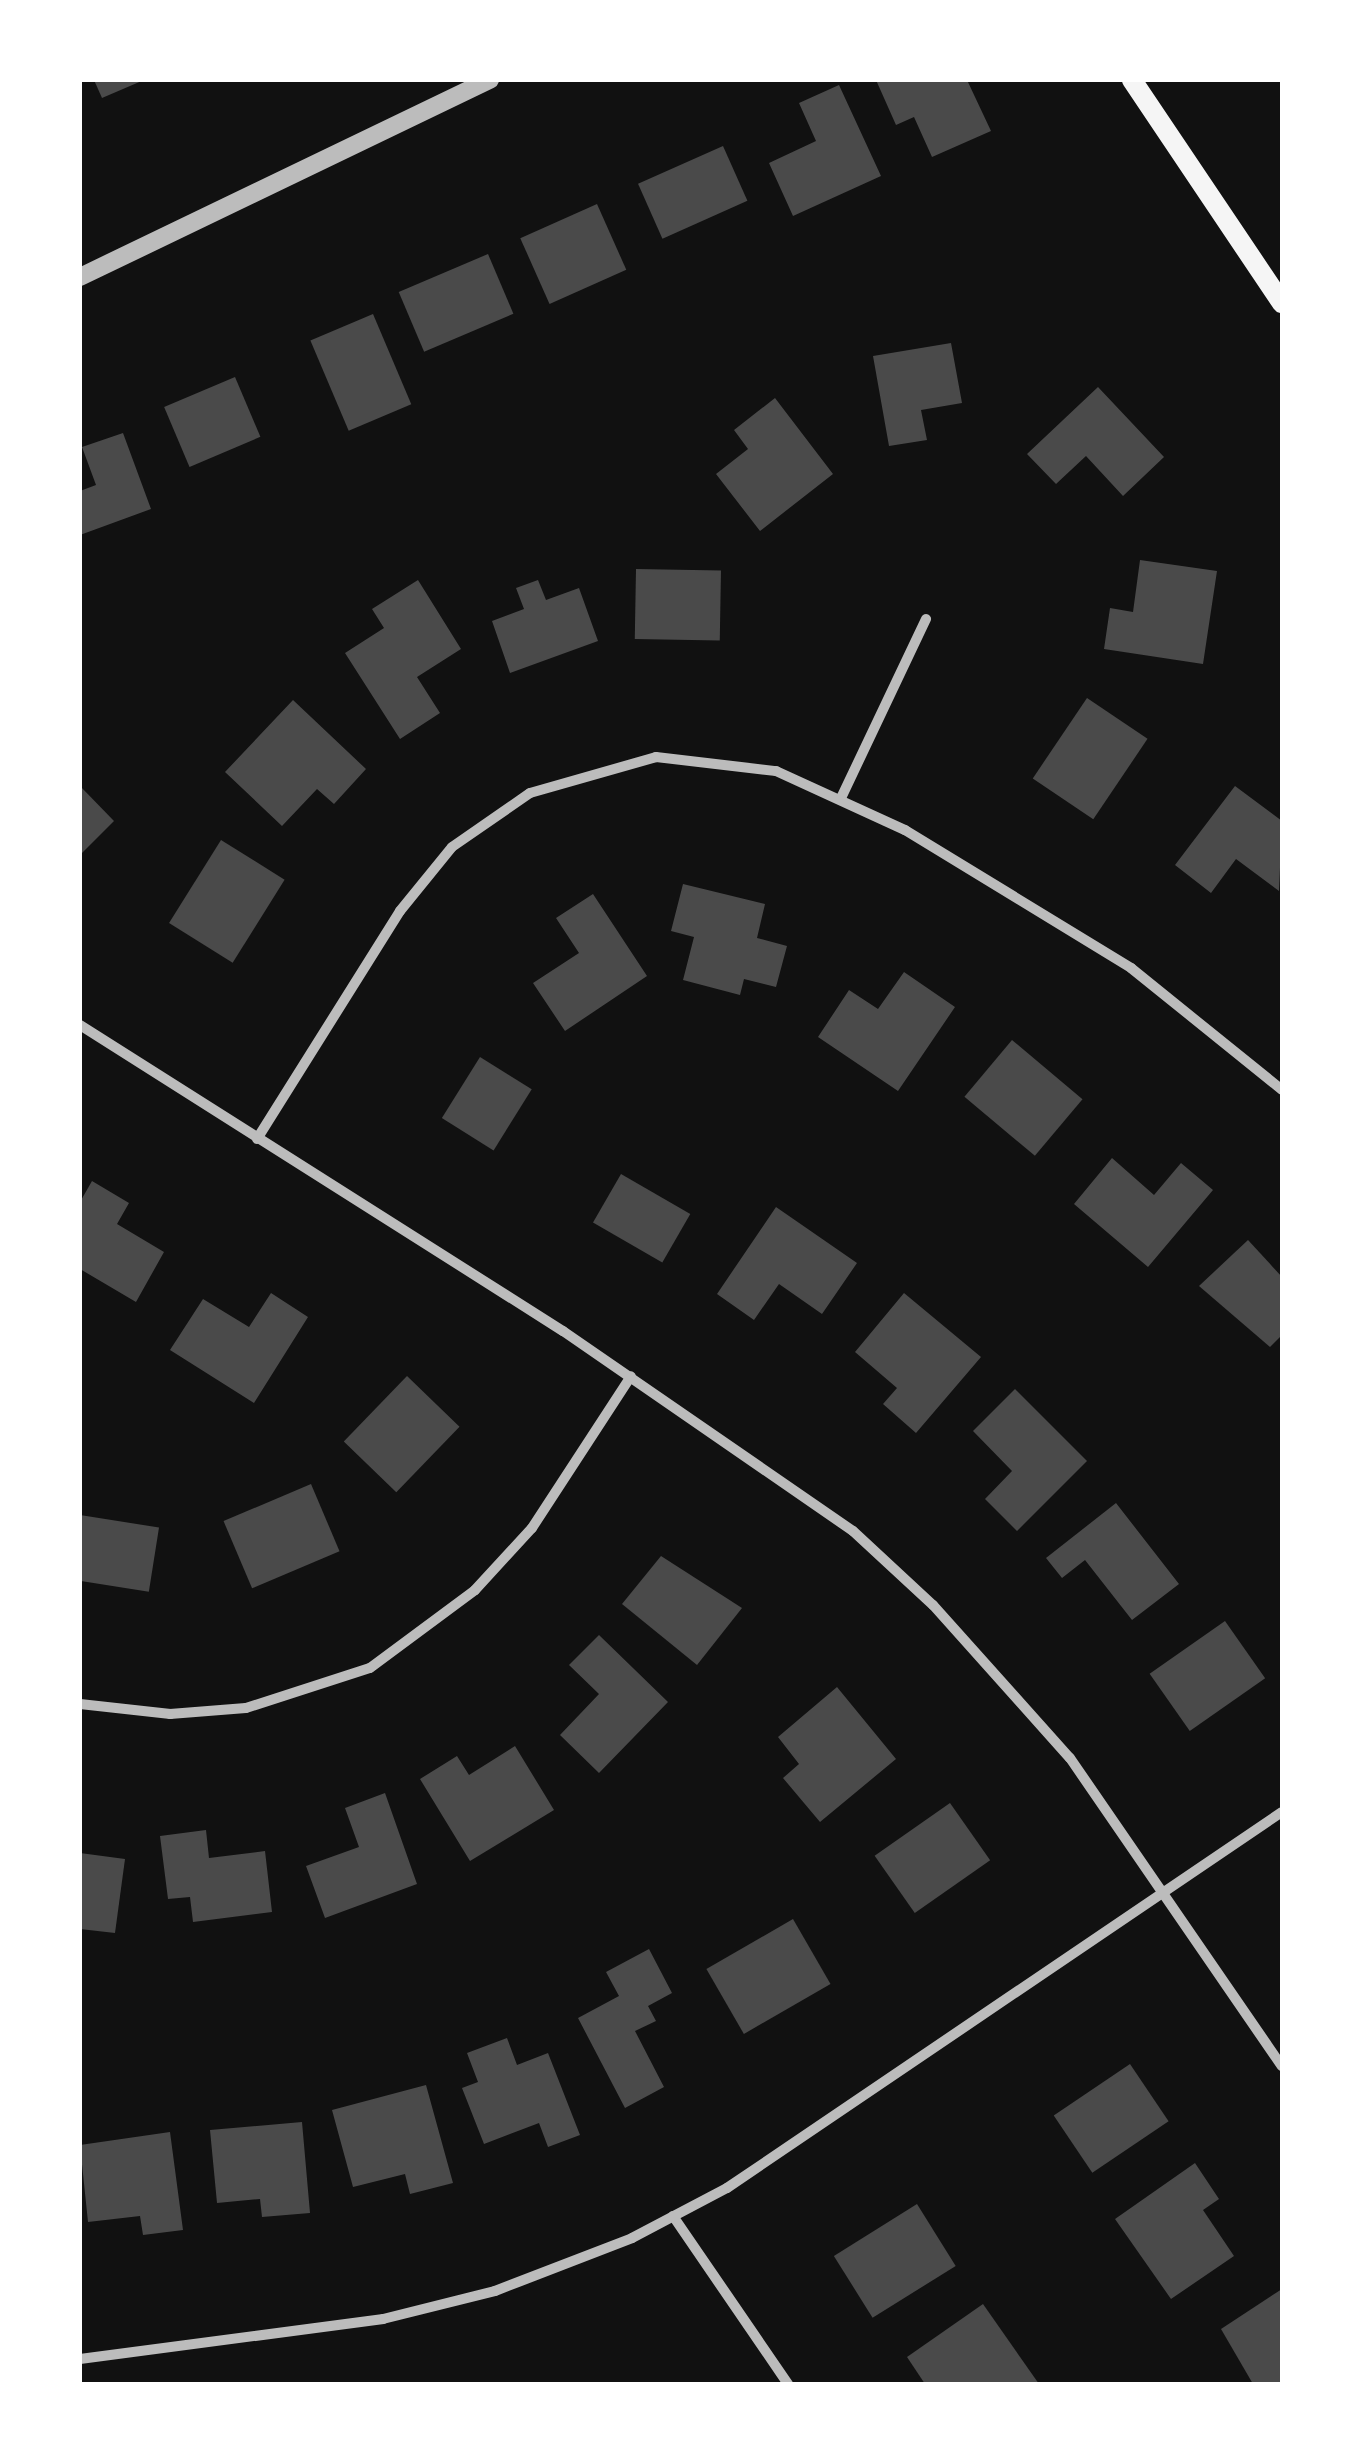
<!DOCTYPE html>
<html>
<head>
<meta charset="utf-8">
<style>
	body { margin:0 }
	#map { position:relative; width:1362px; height:2464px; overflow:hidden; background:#111; font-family:"DejaVu Sans",sans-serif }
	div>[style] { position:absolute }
	.building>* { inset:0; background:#4a4a4a; transform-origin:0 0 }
	.minor>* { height:10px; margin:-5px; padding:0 5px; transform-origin:5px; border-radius:5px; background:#bcbcbc }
	.tertiary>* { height:18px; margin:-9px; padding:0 9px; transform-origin:9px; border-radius:9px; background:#bcbcbc }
	.secondary>* { height:20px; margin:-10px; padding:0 10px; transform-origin:10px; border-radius:10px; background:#f5f5f5 }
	span { translate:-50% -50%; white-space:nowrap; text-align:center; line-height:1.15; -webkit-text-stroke:10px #fff; paint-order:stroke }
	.frame { position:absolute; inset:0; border:82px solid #fff; pointer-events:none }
</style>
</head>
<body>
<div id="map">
	<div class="building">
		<div style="clip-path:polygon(94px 80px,144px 80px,102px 98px)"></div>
		<div style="clip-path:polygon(876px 80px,967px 80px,991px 131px,932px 157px,914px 117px,896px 125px)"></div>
		<div style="clip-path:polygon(839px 85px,881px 176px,793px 216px,769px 163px,816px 141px,799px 103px)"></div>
		<div style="left:723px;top:146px;width:60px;height:93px;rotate:66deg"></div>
		<div style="left:597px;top:204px;width:72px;height:84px;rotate:66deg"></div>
		<div style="left:488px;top:254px;width:65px;height:97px;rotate:67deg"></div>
		<div style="left:373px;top:314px;width:98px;height:68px;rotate:67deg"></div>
		<div style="clip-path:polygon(951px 343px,962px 403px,921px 410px,927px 440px,889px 446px,873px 356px)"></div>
		<div style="left:235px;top:377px;width:65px;height:77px;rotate:67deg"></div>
		<div style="clip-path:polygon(1098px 387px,1164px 457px,1123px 496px,1086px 456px,1056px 484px,1027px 454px)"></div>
		<div style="clip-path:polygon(775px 398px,833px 474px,760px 531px,716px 474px,748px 449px,734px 430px)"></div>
		<div style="clip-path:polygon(123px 433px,151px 509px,80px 535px,80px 491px,96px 485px,82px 447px)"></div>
		<div style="clip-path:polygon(1140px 560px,1217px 571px,1203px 664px,1104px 649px,1110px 608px,1133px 612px)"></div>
		<div style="left:636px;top:569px;width:85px;height:70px;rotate:1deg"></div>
		<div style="clip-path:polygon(418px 580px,461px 649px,417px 677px,440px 713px,400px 739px,345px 653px,384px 628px,372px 609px)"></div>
		<div style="clip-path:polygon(538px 580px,546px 600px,579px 588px,598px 641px,510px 673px,492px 621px,524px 609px,516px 588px)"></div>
		<div style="left:1087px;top:698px;width:73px;height:97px;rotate:34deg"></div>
		<div style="clip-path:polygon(293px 700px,366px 769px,334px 804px,317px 789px,282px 826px,225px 772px)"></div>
		<div style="clip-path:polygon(80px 786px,114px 821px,80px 855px)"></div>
		<div style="clip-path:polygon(1235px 786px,1282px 821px,1279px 891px,1236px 859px,1211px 893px,1175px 865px)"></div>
		<div style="left:221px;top:840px;width:75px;height:98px;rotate:32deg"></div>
		<div style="clip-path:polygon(683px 884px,765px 904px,757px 938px,787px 946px,776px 987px,744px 979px,740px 995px,683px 980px,694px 937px,671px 931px)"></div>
		<div style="clip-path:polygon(593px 894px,647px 976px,565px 1031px,533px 983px,579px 953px,556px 918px)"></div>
		<div style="clip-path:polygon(904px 972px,955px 1007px,898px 1091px,818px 1037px,849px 990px,878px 1009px)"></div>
		<div style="left:1012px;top:1040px;width:92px;height:74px;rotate:40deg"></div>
		<div style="left:480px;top:1057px;width:61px;height:72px;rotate:32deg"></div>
		<div style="clip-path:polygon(1112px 1158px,1154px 1195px,1181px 1163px,1213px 1190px,1148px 1267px,1074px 1204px)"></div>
		<div style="left:621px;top:1174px;width:80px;height:56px;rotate:30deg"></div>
		<div style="clip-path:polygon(92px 1181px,129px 1203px,117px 1224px,164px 1252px,136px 1302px,80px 1269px,80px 1202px)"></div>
		<div style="clip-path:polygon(776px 1207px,857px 1263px,822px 1314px,779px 1284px,754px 1320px,717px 1294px)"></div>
		<div style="clip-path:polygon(1248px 1240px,1282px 1277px,1282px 1335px,1270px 1347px,1199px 1286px)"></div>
		<div style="clip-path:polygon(271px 1293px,308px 1317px,254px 1403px,170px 1350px,203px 1299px,249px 1327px)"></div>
		<div style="clip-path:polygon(904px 1293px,981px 1357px,916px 1433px,883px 1404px,897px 1388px,855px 1352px)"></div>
		<div style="left:407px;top:1376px;width:73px;height:91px;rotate:44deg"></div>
		<div style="clip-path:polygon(1015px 1389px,1087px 1461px,1017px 1531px,985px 1499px,1012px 1471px,973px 1431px)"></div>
		<div style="left:311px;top:1484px;width:73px;height:95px;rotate:67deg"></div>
		<div style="clip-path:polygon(1116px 1503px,1179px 1584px,1132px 1620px,1085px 1560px,1062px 1578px,1046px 1558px)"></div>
		<div style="left:80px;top:1515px;width:80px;height:65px;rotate:9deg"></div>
		<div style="clip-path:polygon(661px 1556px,742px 1608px,697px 1665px,622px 1604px)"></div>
		<div style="left:1225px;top:1621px;width:70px;height:92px;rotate:55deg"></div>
		<div style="clip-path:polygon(599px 1635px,668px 1702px,599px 1773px,560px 1735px,599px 1694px,569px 1665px)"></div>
		<div style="clip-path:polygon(837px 1687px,896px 1759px,820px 1822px,783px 1778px,799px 1764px,778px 1737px)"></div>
		<div style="clip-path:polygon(515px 1746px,554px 1810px,470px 1861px,420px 1779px,457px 1756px,469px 1775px)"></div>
		<div style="clip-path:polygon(385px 1793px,417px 1884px,325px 1918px,306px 1866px,359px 1847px,345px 1808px)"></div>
		<div style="left:950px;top:1803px;width:70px;height:92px;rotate:55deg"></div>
		<div style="clip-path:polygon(206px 1830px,209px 1858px,265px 1851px,272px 1912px,193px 1922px,190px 1897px,168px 1899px,160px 1836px)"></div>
		<div style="clip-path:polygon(80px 1853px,125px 1859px,115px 1933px,80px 1929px)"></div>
		<div style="left:793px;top:1919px;width:75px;height:100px;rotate:60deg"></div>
		<div style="clip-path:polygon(649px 1949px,672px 1993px,648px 2006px,656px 2021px,635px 2031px,664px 2087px,625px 2108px,578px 2018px,619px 1996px,606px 1972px)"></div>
		<div style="clip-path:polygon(507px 2038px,517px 2065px,548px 2053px,580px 2135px,548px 2147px,539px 2123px,484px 2144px,462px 2088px,478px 2082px,467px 2053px)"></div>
		<div style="left:1130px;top:2064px;width:69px;height:92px;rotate:56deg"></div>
		<div style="clip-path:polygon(426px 2085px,453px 2183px,410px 2194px,405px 2174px,353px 2187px,332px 2110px)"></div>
		<div style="clip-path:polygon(302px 2122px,310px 2213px,262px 2217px,260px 2199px,217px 2203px,210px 2130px)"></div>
		<div style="clip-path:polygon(170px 2132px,183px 2230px,143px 2235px,140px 2216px,88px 2222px,80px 2145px)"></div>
		<div style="clip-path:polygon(1195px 2163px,1219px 2199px,1203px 2210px,1234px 2256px,1171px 2299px,1115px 2219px)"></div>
		<div style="left:917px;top:2204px;width:73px;height:98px;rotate:58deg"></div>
		<div style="clip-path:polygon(1282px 2289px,1282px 2384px,1253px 2384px,1221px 2329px)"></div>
		<div style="clip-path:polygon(983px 2304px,1039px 2384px,925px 2384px,907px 2357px)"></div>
	</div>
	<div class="minor">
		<div style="left:842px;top:796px;width:196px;rotate:-64.6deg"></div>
		<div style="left:80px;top:1025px;width:572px;rotate:32.36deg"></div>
		<div style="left:563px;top:1331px;width:352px;rotate:34.6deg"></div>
		<div style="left:853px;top:1531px;width:109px;rotate:42.8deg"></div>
		<div style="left:933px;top:1605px;width:205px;rotate:48.2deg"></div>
		<div style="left:1070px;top:1758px;width:374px;rotate:55.5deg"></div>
		<div style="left:257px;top:1139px;width:269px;rotate:-57.9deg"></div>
		<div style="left:400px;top:911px;width:82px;rotate:-50.9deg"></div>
		<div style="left:452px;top:847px;width:95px;rotate:-34.7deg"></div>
		<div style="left:530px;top:793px;width:131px;rotate:-15.9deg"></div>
		<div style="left:656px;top:757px;width:121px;rotate:6.7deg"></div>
		<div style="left:776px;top:771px;width:142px;rotate:24.6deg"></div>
		<div style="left:905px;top:830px;width:265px;rotate:31.4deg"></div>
		<div style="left:1131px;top:968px;width:194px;rotate:38.9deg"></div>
		<div style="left:80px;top:1704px;width:91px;rotate:6.3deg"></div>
		<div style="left:170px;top:1714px;width:76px;rotate:-4.5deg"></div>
		<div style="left:246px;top:1708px;width:130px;rotate:-17.9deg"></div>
		<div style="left:370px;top:1668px;width:131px;rotate:-36.6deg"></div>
		<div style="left:475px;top:1590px;width:84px;rotate:-47.4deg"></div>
		<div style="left:532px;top:1528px;width:181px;rotate:-56.9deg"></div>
		<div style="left:673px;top:2216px;width:204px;rotate:55.6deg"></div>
		<div style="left:80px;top:2359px;width:306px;rotate:-7.5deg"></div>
		<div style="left:383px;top:2319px;width:115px;rotate:-14deg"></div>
		<div style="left:495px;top:2291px;width:147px;rotate:-21.1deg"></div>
		<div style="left:632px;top:2238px;width:107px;rotate:-27.8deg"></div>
		<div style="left:727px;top:2188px;width:670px;rotate:-34.12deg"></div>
	</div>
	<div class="tertiary">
		<div style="left:80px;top:277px;width:455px;rotate:-25.7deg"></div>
	</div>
	<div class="secondary">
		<div style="left:1132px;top:80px;width:269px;rotate:56.1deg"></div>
	</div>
	<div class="frame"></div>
</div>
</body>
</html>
